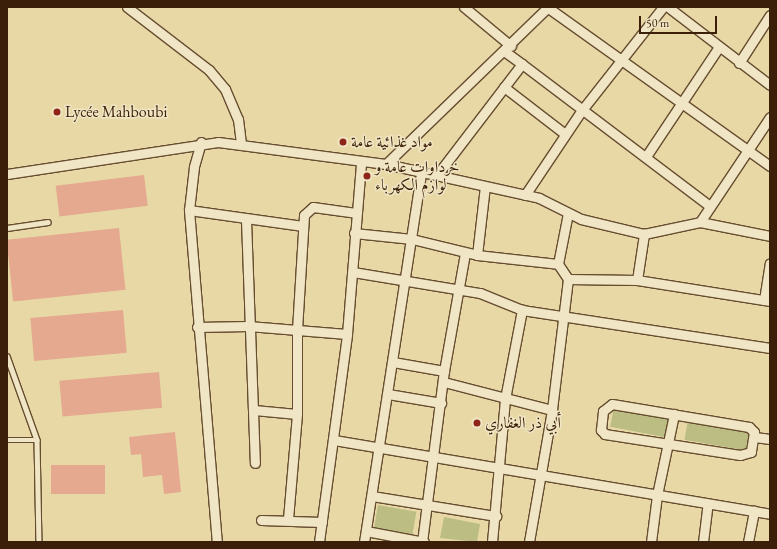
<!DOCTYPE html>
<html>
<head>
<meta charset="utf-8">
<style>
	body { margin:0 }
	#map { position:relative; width:777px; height:549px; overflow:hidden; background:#e8d8a6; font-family:"EB Garamond",Amiri,serif }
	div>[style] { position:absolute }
	.green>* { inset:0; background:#bbbd83; transform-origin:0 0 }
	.building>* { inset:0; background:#e4a98e; transform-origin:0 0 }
	.roads { filter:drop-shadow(1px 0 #674d30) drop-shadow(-1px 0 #674d30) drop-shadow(0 1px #674d30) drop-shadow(0 -1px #674d30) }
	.lane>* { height:4.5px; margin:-2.25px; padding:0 2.25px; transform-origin:2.25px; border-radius:2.25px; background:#f0e6c5 }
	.street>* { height:9px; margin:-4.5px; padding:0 4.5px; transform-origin:4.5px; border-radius:4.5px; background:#f0e6c5 }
	.dots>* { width:11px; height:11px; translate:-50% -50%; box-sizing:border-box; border:2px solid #f0e6c5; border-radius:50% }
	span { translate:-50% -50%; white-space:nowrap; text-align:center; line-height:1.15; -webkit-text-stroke:3px #f0e6c5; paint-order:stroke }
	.poi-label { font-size:16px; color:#3c1f08 }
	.left { translate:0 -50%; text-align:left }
	.frame { position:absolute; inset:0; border:8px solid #3c1f08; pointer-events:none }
	.scale { position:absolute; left:639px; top:16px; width:78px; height:18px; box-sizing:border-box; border:2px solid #3c1f08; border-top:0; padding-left:5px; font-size:12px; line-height:14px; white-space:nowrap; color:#3c1f08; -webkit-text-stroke:3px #f0e6c5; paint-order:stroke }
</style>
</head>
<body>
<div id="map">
	<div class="green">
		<div style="left:614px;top:407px;width:56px;height:20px;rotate:11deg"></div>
		<div style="left:688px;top:420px;width:62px;height:20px;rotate:10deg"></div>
		<div style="left:378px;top:505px;width:39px;height:23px;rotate:10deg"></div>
		<div style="clip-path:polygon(444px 517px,480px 524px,477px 542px,440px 538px)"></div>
	</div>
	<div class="building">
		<div style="left:144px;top:175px;width:31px;height:89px;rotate:83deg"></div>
		<div style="left:119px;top:228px;width:62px;height:113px;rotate:84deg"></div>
		<div style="left:123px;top:310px;width:43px;height:93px;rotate:85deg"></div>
		<div style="left:159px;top:372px;width:36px;height:100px;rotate:85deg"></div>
		<div style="clip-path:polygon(175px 432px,181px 492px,164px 494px,162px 475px,143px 477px,141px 454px,131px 455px,129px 437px)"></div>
		<div style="left:51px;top:465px;width:54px;height:29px"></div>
	</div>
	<div class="roads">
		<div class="lane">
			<div style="left:7px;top:228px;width:41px;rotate:-8.3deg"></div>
			<div style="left:7px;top:356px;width:89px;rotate:70.3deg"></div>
			<div style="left:37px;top:440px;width:100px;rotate:88.9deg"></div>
			<div style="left:7px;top:440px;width:30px"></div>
		</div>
		<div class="street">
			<div style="left:127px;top:7px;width:103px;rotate:37.5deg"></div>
			<div style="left:209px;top:70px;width:25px;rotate:50deg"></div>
			<div style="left:225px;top:89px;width:33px;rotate:67deg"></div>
			<div style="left:238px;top:119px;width:26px;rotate:83deg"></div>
			<div style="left:464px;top:7px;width:61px;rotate:39.7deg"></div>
			<div style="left:547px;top:7px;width:274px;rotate:35.5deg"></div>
			<div style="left:668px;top:7px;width:128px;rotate:37.4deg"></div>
			<div style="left:504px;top:51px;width:22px;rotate:36deg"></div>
			<div style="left:739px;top:63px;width:57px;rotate:-57.1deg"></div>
			<div style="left:504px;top:87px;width:77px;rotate:37.6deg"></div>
			<div style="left:201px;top:142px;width:26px;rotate:106deg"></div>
			<div style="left:194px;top:167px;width:43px;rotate:96.6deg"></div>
			<div style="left:189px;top:210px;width:333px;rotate:85.2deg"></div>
			<div style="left:647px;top:155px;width:128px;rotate:-56.4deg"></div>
			<div style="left:386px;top:164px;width:157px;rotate:12.5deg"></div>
			<div style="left:539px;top:198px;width:47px;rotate:26.6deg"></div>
			<div style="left:581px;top:219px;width:65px;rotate:13.4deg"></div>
			<div style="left:644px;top:234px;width:57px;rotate:-12.1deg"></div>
			<div style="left:700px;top:222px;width:71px;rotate:11.3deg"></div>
			<div style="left:7px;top:174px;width:213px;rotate:-8.6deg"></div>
			<div style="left:218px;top:142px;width:169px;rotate:7.5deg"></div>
			<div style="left:386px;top:164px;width:226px;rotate:-44.1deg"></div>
			<div style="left:437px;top:175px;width:140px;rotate:-52.6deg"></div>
			<div style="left:522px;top:64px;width:236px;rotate:37.1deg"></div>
			<div style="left:525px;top:195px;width:102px;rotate:-56.2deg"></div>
			<div style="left:582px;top:110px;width:131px;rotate:-51.8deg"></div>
			<div style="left:189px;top:210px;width:115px;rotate:8deg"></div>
			<div style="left:246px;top:220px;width:243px;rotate:87.9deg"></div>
			<div style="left:700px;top:222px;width:126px;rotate:-56.3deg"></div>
			<div style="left:354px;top:233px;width:58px;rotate:5.9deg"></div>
			<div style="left:412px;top:239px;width:67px;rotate:13.8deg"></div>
			<div style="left:477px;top:255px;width:81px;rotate:6.3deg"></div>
			<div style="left:558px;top:264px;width:18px;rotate:56deg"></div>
			<div style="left:568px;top:279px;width:132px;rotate:97deg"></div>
			<div style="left:552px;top:410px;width:134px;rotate:99.9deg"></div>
			<div style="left:477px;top:255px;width:69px;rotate:-83.4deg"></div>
			<div style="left:558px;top:264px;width:52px;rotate:-78.9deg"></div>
			<div style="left:353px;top:272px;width:129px;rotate:9.4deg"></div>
			<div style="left:480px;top:293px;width:45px;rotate:22deg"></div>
			<div style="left:522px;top:310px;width:251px;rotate:8.7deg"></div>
			<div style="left:568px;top:279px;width:69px;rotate:0.8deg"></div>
			<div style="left:637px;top:280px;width:135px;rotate:9deg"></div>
			<div style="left:637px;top:280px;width:47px;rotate:-81.3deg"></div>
			<div style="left:764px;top:300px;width:37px;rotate:-81deg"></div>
			<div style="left:197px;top:327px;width:51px;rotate:-1.1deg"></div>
			<div style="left:248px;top:326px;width:99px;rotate:4.6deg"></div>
			<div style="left:393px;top:362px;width:52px;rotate:10deg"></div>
			<div style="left:444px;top:382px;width:112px;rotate:14.5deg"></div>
			<div style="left:388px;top:394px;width:54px;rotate:9.6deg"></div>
			<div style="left:612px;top:404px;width:139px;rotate:9.5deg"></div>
			<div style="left:749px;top:427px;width:7px;rotate:45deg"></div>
			<div style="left:754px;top:432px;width:20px;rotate:99deg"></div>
			<div style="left:751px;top:452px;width:11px;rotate:165deg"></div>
			<div style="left:740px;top:455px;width:137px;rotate:-171.2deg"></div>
			<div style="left:605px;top:434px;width:6px;rotate:-135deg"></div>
			<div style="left:601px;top:430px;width:19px;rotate:-84deg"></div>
			<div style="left:603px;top:411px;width:11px;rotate:-38deg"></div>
			<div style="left:254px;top:410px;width:43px;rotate:5.3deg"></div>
			<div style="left:754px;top:437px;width:16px;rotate:7deg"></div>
			<div style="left:334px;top:440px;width:442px;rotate:9.6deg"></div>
			<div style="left:372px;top:496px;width:126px;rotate:9.2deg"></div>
			<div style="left:288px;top:519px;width:105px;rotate:-85.1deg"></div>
			<div style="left:297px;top:414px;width:84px;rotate:-90deg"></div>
			<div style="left:297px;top:330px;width:115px;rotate:-86.5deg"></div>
			<div style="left:304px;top:215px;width:12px;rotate:-42deg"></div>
			<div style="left:313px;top:207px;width:43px;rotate:7.9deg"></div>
			<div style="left:261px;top:520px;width:61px;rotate:1.9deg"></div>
			<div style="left:366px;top:531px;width:59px;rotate:10.7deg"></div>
			<div style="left:319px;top:542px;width:210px;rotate:-82.3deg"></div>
			<div style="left:347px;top:334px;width:172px;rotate:-85.3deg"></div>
			<div style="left:364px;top:542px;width:373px;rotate:-81.2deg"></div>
			<div style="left:422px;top:542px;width:172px;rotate:-82.7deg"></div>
			<div style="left:444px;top:371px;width:120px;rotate:-79.9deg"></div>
			<div style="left:492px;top:542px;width:144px;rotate:-84.8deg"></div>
			<div style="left:505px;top:399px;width:91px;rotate:-79.2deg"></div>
			<div style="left:651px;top:542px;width:47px;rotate:-82.7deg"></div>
			<div style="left:657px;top:495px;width:83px;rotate:-78.1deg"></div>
			<div style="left:703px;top:542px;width:38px;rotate:-83deg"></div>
			<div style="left:748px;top:542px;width:32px;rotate:-79deg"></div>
		</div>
	</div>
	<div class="dots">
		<div style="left:57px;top:112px;background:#8f2418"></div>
		<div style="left:343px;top:142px;background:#8f2418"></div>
		<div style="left:367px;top:176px;background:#8f2418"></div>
		<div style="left:477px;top:423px;background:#8f2418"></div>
	</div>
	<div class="poi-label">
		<span class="left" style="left:65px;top:112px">Lycée Mahboubi</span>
		<span class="left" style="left:351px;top:142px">مواد غذائية عامة</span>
		<span class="left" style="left:375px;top:176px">خرداوات عامة و<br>لوازم الكهرباء</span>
		<span class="left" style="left:485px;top:423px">أبي ذر الغفاري</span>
	</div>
	<div class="frame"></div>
	<div class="scale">50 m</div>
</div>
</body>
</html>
